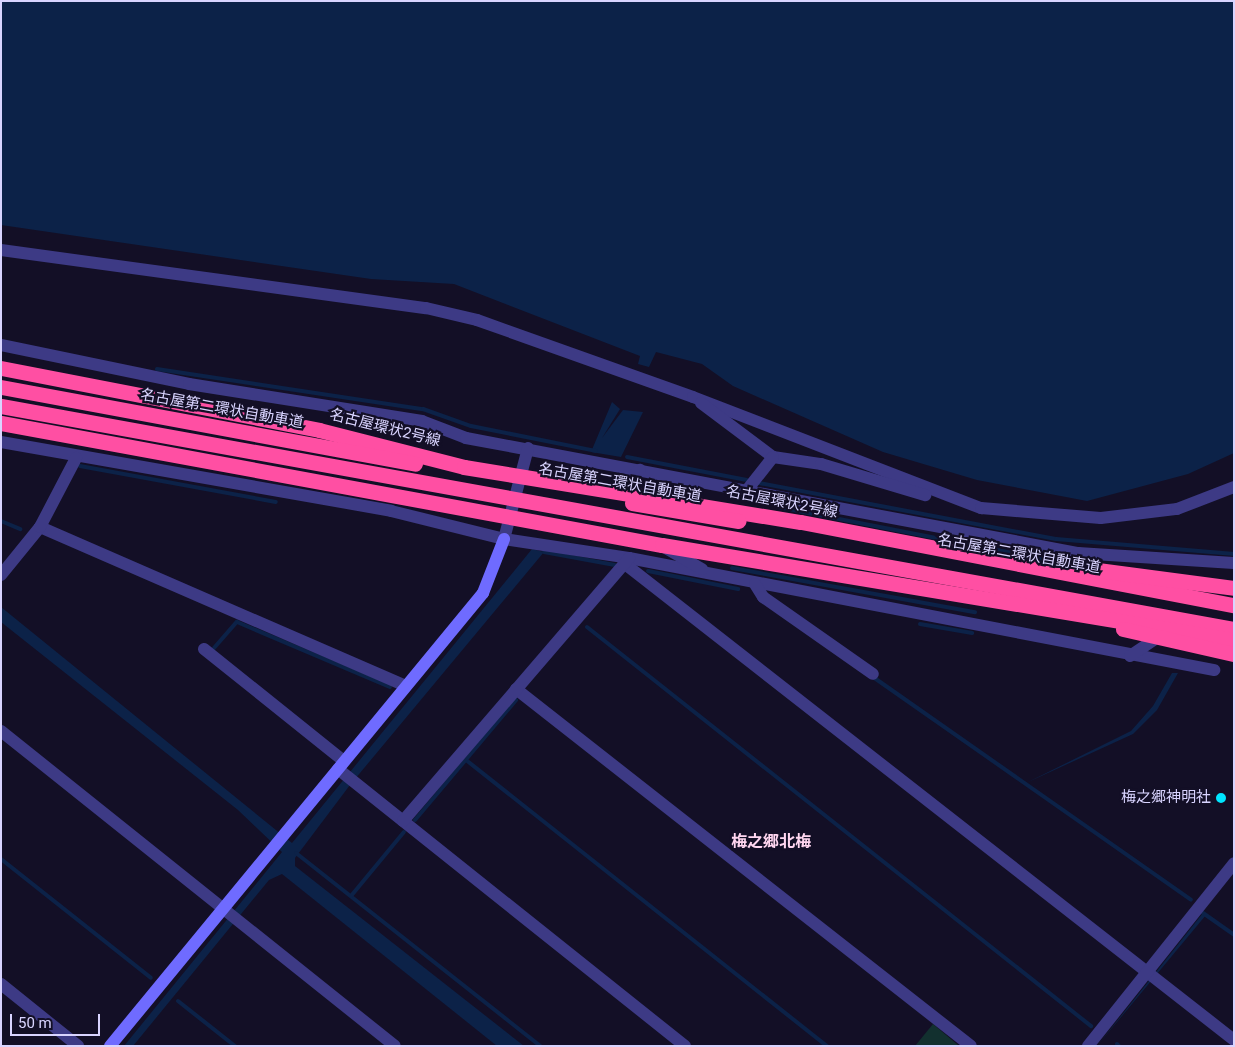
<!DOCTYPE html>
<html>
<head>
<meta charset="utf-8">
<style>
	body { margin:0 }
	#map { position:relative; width:1235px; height:1047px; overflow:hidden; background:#130f26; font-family:Roboto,"Noto Sans JP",sans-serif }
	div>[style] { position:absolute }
	.green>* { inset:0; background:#12302f }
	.water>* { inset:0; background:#0c2248 }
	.stream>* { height:4px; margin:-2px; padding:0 2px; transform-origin:2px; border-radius:2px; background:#0c2248 }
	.street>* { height:12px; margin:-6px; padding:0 6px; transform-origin:6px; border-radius:6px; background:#3d3a85 }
	.secondary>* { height:12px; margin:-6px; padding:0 6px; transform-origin:6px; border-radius:6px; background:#6f6bff }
	.highway>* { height:15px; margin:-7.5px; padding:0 7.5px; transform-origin:7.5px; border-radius:7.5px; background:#ff4fa3 }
	.dots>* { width:14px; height:14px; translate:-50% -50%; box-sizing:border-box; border:2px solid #130f26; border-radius:50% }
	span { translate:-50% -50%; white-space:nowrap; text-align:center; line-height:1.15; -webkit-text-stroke:4.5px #130f26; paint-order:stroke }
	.street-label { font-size:15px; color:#d9d4ff }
	.poi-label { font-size:15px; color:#d9d4ff }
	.right { translate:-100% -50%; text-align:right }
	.neighbourhood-label { font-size:16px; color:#ffd6f0; font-weight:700 }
	.frame { position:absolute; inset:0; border:2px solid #d9d4ff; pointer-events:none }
	.scale { position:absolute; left:10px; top:1014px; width:90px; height:22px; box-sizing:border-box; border:2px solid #d9d4ff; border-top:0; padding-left:6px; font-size:15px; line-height:18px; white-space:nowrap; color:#d9d4ff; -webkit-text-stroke:4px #130f26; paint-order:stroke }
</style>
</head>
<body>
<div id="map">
	<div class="green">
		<div style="clip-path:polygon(933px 1024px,959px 1046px,915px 1046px)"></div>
	</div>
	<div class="water">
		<div style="clip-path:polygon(1px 1px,1234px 1px,1234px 453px,1188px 474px,1087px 501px,977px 480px,883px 452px,733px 386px,702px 364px,656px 352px,649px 367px,638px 364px,640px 356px,454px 284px,371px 279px,1px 225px)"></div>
		<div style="clip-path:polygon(612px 402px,620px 409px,602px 438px,623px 410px,643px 412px,621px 457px,591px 452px)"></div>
		<div style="clip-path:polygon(532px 549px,544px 552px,350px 785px,295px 858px,295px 866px,524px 1046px,497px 1046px,282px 874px,269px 880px,133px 1046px,124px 1046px,282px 852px,238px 810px,1px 622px,1px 607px,292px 843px)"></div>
		<div style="clip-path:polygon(1172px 673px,1178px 673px,1157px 710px,1133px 734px,1026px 783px,1131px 731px,1153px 706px)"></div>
		<div style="clip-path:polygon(1203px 913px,1206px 915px,1097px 1046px)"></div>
	</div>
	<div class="stream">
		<div style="left:157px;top:369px;width:269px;rotate:8.6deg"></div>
		<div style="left:423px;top:409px;width:51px;rotate:19.5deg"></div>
		<div style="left:471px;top:426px;width:127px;rotate:11.3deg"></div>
		<div style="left:627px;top:457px;width:122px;rotate:10.9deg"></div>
		<div style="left:80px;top:466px;width:199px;rotate:10.4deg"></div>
		<div style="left:759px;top:483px;width:302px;rotate:10.7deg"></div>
		<div style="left:1056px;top:539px;width:179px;rotate:4.8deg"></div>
		<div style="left:778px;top:507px;width:301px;rotate:11.1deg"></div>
		<div style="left:1px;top:521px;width:21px;rotate:23deg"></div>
		<div style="left:544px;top:552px;width:72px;rotate:10.4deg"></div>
		<div style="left:732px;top:568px;width:247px;rotate:10.3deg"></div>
		<div style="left:648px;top:571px;width:92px;rotate:11.3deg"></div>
		<div style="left:920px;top:624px;width:53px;rotate:9.8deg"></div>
		<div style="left:587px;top:627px;width:643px;rotate:38.37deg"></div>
		<div style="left:214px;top:648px;width:35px;rotate:-49deg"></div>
		<div style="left:237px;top:622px;width:166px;rotate:23deg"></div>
		<div style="left:873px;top:677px;width:388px;rotate:35deg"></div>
		<div style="left:466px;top:760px;width:461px;rotate:38.4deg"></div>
		<div style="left:415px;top:820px;width:157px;rotate:-49.9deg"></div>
		<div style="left:296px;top:853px;width:311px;rotate:38.3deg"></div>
		<div style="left:1px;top:859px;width:191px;rotate:38.4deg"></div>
		<div style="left:351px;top:896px;width:83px;rotate:-50.4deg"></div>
		<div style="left:1203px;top:913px;width:38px;rotate:35deg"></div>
		<div style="left:178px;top:1001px;width:73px;rotate:38.3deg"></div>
		<div style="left:1117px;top:1044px;width:3px;rotate:45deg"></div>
	</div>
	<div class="street">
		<div style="left:1px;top:250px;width:429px;rotate:7.8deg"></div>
		<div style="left:426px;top:308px;width:52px;rotate:13.2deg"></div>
		<div style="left:477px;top:320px;width:229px;rotate:19.6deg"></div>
		<div style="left:693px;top:397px;width:309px;rotate:21.1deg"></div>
		<div style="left:981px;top:508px;width:120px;rotate:4.8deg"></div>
		<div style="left:1101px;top:518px;width:77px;rotate:-6.8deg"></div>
		<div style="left:1177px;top:509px;width:61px;rotate:-21.1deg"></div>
		<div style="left:1px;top:345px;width:192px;rotate:11.7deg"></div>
		<div style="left:189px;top:384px;width:236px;rotate:9deg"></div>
		<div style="left:422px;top:421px;width:47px;rotate:21.1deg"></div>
		<div style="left:466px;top:438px;width:623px;rotate:10.64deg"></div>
		<div style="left:1078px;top:553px;width:156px;rotate:3.7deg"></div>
		<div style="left:701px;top:403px;width:90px;rotate:36.9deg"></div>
		<div style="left:773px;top:457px;width:49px;rotate:8.3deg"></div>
		<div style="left:821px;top:464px;width:109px;rotate:16.6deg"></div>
		<div style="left:1px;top:442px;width:396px;rotate:10deg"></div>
		<div style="left:391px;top:511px;width:116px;rotate:13.9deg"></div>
		<div style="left:504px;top:539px;width:126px;rotate:8.6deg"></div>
		<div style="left:629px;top:558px;width:596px;rotate:10.84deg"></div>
		<div style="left:614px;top:490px;width:33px;rotate:-38deg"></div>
		<div style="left:747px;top:490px;width:42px;rotate:-51.8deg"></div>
		<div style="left:40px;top:527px;width:399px;rotate:23.5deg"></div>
		<div style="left:504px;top:539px;width:94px;rotate:-75.2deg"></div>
		<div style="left:664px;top:547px;width:44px;rotate:30.1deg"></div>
		<div style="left:625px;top:564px;width:773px;rotate:38.01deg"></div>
		<div style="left:1px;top:575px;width:62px;rotate:-50.9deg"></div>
		<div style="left:40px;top:527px;width:78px;rotate:-62.4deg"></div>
		<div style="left:755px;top:584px;width:15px;rotate:58deg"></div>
		<div style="left:763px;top:597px;width:134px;rotate:35deg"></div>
		<div style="left:204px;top:649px;width:179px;rotate:38.7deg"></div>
		<div style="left:1130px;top:656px;width:40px;rotate:-34deg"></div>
		<div style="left:516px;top:689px;width:578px;rotate:38.12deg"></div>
		<div style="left:1px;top:731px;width:504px;rotate:38.64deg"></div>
		<div style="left:338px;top:769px;width:444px;rotate:38.6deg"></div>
		<div style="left:403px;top:821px;width:347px;rotate:-49.3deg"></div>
		<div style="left:1px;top:984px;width:99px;rotate:38.8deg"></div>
		<div style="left:1088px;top:1046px;width:234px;rotate:-51.4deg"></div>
	</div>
	<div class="secondary">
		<div style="left:110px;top:1046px;width:587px;rotate:-50.53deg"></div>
		<div style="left:483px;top:593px;width:58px;rotate:-68.7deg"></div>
	</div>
	<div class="highway">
		<div style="left:1px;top:368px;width:324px;rotate:11deg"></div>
		<div style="left:319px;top:430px;width:150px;rotate:14.3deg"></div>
		<div style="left:464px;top:467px;width:341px;rotate:9.3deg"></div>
		<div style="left:801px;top:522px;width:441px;rotate:10.9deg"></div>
		<div style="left:1px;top:387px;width:421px;rotate:10.5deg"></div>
		<div style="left:1px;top:406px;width:1253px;rotate:10.25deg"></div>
		<div style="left:1px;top:423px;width:672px;rotate:10.46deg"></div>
		<div style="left:662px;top:545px;width:580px;rotate:9.43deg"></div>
		<div style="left:632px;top:503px;width:108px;rotate:9.6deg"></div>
		<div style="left:1075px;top:567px;width:160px;rotate:7.5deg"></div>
		<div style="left:1123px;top:629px;width:114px;rotate:12.7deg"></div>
	</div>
	<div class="dots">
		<div style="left:1221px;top:798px;background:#00e5ff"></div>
	</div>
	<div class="street-label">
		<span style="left:222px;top:409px;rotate:10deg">名古屋第二環状自動車道</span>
		<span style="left:385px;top:428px;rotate:14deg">名古屋環状2号線</span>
		<span style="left:620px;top:483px;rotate:10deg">名古屋第二環状自動車道</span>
		<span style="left:782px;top:502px;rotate:11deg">名古屋環状2号線</span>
		<span style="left:1019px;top:554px;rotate:10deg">名古屋第二環状自動車道</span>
	</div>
	<div class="poi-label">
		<span class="right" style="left:1211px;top:798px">梅之郷神明社</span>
	</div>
	<div class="neighbourhood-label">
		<span style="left:771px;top:842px">梅之郷北梅</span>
	</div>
	<div class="frame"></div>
	<div class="scale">50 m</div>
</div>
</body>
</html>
